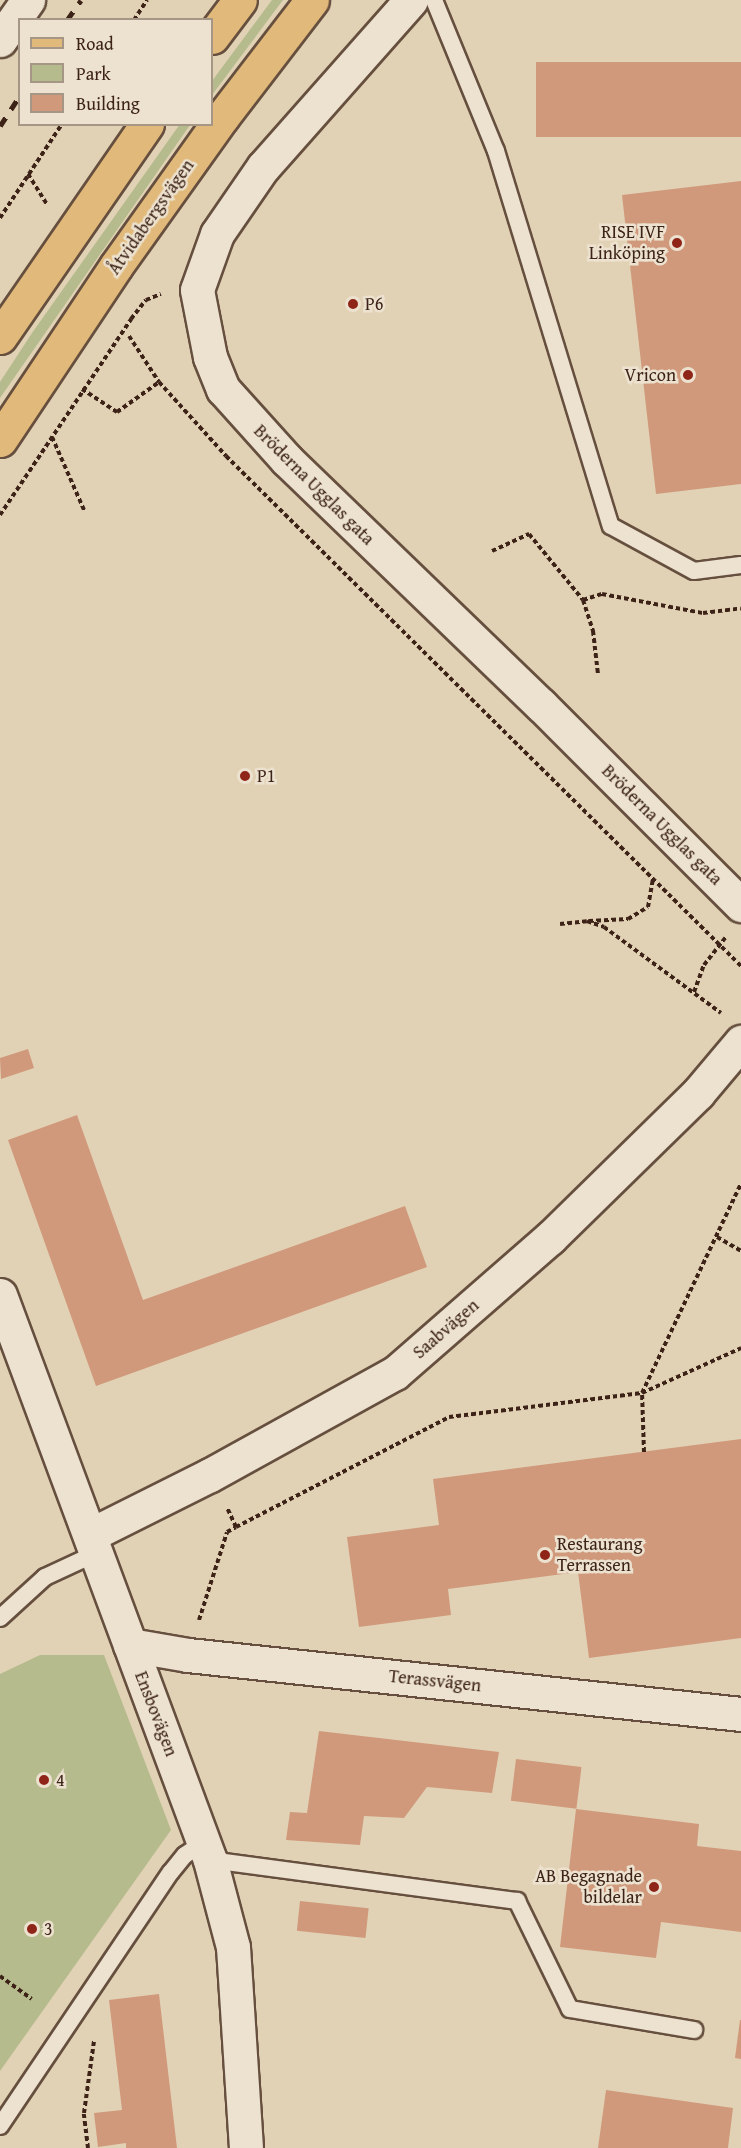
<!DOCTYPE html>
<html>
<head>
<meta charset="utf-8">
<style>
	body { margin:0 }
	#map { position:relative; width:741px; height:2148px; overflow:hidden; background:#e2d2b5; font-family:"Gentium Book Plus",serif }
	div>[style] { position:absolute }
	.green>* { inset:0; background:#b5bb8c }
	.building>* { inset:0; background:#d0997c; transform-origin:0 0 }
	.path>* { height:4px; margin-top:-2px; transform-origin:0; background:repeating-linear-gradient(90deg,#3d2317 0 4.5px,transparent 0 7.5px) }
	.roads { filter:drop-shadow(2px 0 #664f3e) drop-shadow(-2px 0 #664f3e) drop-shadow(0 2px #664f3e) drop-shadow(0 -2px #664f3e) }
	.lane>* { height:16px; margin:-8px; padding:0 8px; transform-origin:8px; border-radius:8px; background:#ece2cf }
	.street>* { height:33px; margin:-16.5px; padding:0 16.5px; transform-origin:16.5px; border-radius:16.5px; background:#ece2cf }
	.primary>* { height:33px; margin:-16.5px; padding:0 16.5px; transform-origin:16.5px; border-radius:16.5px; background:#e1b97a }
	.rail>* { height:4.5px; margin-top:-2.25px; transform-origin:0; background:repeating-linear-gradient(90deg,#3d2317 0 10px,transparent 0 20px) }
	.dots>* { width:16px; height:16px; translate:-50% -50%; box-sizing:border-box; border:3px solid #ece2cf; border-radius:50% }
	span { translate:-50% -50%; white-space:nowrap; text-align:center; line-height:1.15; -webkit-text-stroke:5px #ece2cf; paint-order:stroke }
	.street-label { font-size:18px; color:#3d2317 }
	.poi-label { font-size:18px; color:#3d2317 }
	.right { translate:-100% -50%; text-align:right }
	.left { translate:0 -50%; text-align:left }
	.legend { position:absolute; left:18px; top:18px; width:195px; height:108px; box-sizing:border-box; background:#ece2cf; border:2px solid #a69685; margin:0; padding:8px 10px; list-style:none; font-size:18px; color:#3d2317 }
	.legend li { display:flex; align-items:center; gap:12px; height:30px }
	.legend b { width:30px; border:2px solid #a69685 }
</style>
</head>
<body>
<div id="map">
	<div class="green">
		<div style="clip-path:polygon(272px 0,283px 0,212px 95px,212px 81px)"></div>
		<div style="clip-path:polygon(180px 124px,190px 125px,0 398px,0 382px,32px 333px)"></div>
		<div style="clip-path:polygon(40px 1655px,104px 1655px,171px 1830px,0 2071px,0 1674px)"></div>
	</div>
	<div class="building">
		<div style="left:741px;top:62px;width:75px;height:205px;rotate:90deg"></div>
		<div style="clip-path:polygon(741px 181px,741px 484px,656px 494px,622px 195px)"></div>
		<div style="clip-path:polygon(28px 1049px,34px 1068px,1px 1079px,0 1058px)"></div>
		<div style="clip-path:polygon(77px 1115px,143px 1300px,405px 1206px,427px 1267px,96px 1386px,8px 1140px)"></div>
		<div style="clip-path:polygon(741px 1439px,741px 1638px,589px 1658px,578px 1572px,448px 1589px,451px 1615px,359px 1627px,347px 1537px,439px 1525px,433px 1479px)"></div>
		<div style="clip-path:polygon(319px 1731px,499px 1752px,492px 1793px,427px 1787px,404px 1818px,364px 1816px,360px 1845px,286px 1840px,290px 1812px,307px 1813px)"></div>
		<div style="left:516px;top:1759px;width:66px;height:42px;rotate:7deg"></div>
		<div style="clip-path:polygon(576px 1809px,699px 1824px,697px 1846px,741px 1851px,741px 1932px,661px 1922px,656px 1958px,560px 1947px)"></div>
		<div style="left:300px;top:1901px;width:69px;height:30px;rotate:6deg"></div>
		<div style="clip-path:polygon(159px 1994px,177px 2148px,126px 2148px,126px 2143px,98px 2147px,94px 2113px,122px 2110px,109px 2000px)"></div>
		<div style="clip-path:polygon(740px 2020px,741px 2020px,741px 2059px,735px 2058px)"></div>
		<div style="clip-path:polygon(606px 2090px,733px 2108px,728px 2148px,598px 2148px)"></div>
	</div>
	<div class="path">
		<div style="left:134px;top:20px;width:24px;rotate:-57deg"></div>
		<div style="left:28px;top:174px;width:36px;rotate:58deg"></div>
		<div style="left:0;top:218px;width:113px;rotate:-56.6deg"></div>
		<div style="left:129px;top:336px;width:55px;rotate:56.9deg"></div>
		<div style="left:159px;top:382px;width:100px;rotate:47.8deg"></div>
		<div style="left:226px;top:456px;width:725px;rotate:44.72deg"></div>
		<div style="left:82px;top:389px;width:42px;rotate:33.3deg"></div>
		<div style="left:117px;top:412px;width:52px;rotate:-35.5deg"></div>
		<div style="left:52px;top:437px;width:80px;rotate:66.3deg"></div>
		<div style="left:0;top:515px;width:236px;rotate:-56.2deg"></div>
		<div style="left:131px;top:319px;width:24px;rotate:-52deg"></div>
		<div style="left:146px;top:300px;width:16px;rotate:-22deg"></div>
		<div style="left:492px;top:551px;width:41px;rotate:-24.7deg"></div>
		<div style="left:529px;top:534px;width:85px;rotate:50.7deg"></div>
		<div style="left:583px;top:600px;width:20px;rotate:-18deg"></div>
		<div style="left:602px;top:594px;width:103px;rotate:10.7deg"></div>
		<div style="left:703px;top:613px;width:38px;rotate:-7deg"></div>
		<div style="left:583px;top:600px;width:33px;rotate:72deg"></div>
		<div style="left:593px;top:631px;width:43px;rotate:83.4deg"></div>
		<div style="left:589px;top:921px;width:39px;rotate:-3deg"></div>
		<div style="left:628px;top:919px;width:23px;rotate:-31deg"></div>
		<div style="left:648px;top:907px;width:28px;rotate:-80deg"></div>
		<div style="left:560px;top:924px;width:27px;rotate:-6deg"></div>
		<div style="left:587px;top:921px;width:18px;rotate:19deg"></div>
		<div style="left:604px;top:927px;width:145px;rotate:36.3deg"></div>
		<div style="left:694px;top:992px;width:29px;rotate:-70deg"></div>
		<div style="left:704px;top:965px;width:36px;rotate:-52deg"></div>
		<div style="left:717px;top:1237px;width:28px;rotate:30deg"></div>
		<div style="left:644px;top:1452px;width:59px;rotate:-91.9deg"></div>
		<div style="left:642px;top:1393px;width:109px;rotate:-24.4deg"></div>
		<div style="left:236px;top:1527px;width:240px;rotate:-27.3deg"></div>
		<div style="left:449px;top:1417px;width:194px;rotate:-7.1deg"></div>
		<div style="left:642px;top:1393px;width:231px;rotate:-64.7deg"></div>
		<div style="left:199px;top:1620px;width:92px;rotate:-72.3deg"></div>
		<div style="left:227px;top:1532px;width:10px;rotate:-29deg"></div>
		<div style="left:236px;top:1527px;width:21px;rotate:-115deg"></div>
		<div style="left:0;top:1976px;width:39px;rotate:36deg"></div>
		<div style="left:88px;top:2148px;width:35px;rotate:-97deg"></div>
		<div style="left:84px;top:2113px;width:73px;rotate:-82.1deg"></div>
	</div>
	<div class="roads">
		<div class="lane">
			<div style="left:434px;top:0;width:163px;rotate:67.7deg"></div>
			<div style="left:496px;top:151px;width:392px;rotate:73deg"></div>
			<div style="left:611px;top:526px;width:94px;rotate:28.5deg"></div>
			<div style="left:694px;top:571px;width:47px;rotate:-7.3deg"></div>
			<div style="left:0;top:1618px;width:61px;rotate:-42.3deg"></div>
			<div style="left:45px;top:1577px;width:57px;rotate:-24.8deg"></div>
			<div style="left:210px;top:1860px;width:310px;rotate:7.6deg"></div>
			<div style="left:517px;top:1901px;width:120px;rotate:63.9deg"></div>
			<div style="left:570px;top:2009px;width:126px;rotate:9.6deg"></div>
			<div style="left:0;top:2126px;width:306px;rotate:-56.1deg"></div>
			<div style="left:171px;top:1872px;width:22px;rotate:-51deg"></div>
			<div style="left:185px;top:1855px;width:23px;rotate:-34deg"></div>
		</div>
		<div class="street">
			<div style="left:411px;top:0;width:223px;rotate:131.5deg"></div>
			<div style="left:263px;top:167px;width:81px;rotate:124.5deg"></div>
			<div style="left:217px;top:234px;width:59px;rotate:109.7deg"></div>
			<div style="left:197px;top:290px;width:68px;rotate:79deg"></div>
			<div style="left:210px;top:357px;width:35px;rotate:68deg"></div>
			<div style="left:223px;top:389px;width:96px;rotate:48deg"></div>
			<div style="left:287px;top:460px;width:353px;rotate:44deg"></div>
			<div style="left:541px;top:705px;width:283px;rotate:45deg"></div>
			<div style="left:0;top:40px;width:49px;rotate:-55deg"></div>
			<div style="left:0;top:1295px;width:603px;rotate:69.61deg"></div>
			<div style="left:210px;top:1860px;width:90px;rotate:75.2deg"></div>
			<div style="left:233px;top:1947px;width:201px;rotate:86.3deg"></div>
			<div style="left:90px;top:1535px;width:134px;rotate:-26.6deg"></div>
			<div style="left:210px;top:1475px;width:211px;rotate:-28.9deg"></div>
			<div style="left:395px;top:1373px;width:206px;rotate:-41.1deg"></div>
			<div style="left:550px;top:1238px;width:207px;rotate:-44.4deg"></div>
			<div style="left:698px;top:1093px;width:67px;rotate:-49.9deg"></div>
			<div style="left:130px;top:1645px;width:59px;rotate:9.8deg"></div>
			<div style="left:188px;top:1655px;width:556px;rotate:6.09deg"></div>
		</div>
		<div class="primary">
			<div style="left:212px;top:37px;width:46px;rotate:-52.9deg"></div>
			<div style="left:0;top:337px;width:259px;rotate:-55.4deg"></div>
			<div style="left:0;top:440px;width:209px;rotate:-56.3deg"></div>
			<div style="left:116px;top:266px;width:184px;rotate:-54.5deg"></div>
			<div style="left:223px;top:116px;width:146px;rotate:-52.5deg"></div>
		</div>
	</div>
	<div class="rail">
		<div style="left:67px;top:20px;width:24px;rotate:-55deg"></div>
		<div style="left:0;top:126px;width:37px;rotate:-57deg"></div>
	</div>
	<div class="dots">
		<div style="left:677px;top:243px;background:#8f2418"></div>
		<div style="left:353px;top:304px;background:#8f2418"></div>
		<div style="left:688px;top:375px;background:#8f2418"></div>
		<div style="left:245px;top:776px;background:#8f2418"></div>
		<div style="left:545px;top:1555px;background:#8f2418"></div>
		<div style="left:44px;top:1780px;background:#8f2418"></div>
		<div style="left:654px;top:1887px;background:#8f2418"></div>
		<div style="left:32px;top:1929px;background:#8f2418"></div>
	</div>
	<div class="street-label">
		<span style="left:151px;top:217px;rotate:-55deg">Åtvidabergsvägen</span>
		<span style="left:314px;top:485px;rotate:45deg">Bröderna Ugglas gata</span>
		<span style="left:662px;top:825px;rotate:45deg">Bröderna Ugglas gata</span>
		<span style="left:446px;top:1329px;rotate:-41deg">Saabvägen</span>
		<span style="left:435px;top:1681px;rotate:6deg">Terassvägen</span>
		<span style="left:156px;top:1714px;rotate:69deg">Ensbovägen</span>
	</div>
	<div class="poi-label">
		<span class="right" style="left:665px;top:243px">RISE IVF<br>Linköping</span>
		<span class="left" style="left:365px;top:304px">P6</span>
		<span class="right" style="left:676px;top:375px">Vricon</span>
		<span class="left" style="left:257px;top:776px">P1</span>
		<span class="left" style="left:557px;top:1555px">Restaurang<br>Terrassen</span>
		<span class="left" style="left:56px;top:1780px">4</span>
		<span class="right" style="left:642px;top:1887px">AB Begagnade<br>bildelar</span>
		<span class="left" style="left:44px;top:1929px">3</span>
	</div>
	<ul class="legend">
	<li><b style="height:8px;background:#e1b97a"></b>Road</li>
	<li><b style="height:16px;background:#b5bb8c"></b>Park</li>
	<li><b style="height:16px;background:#d0997c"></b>Building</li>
	</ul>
</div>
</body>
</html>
